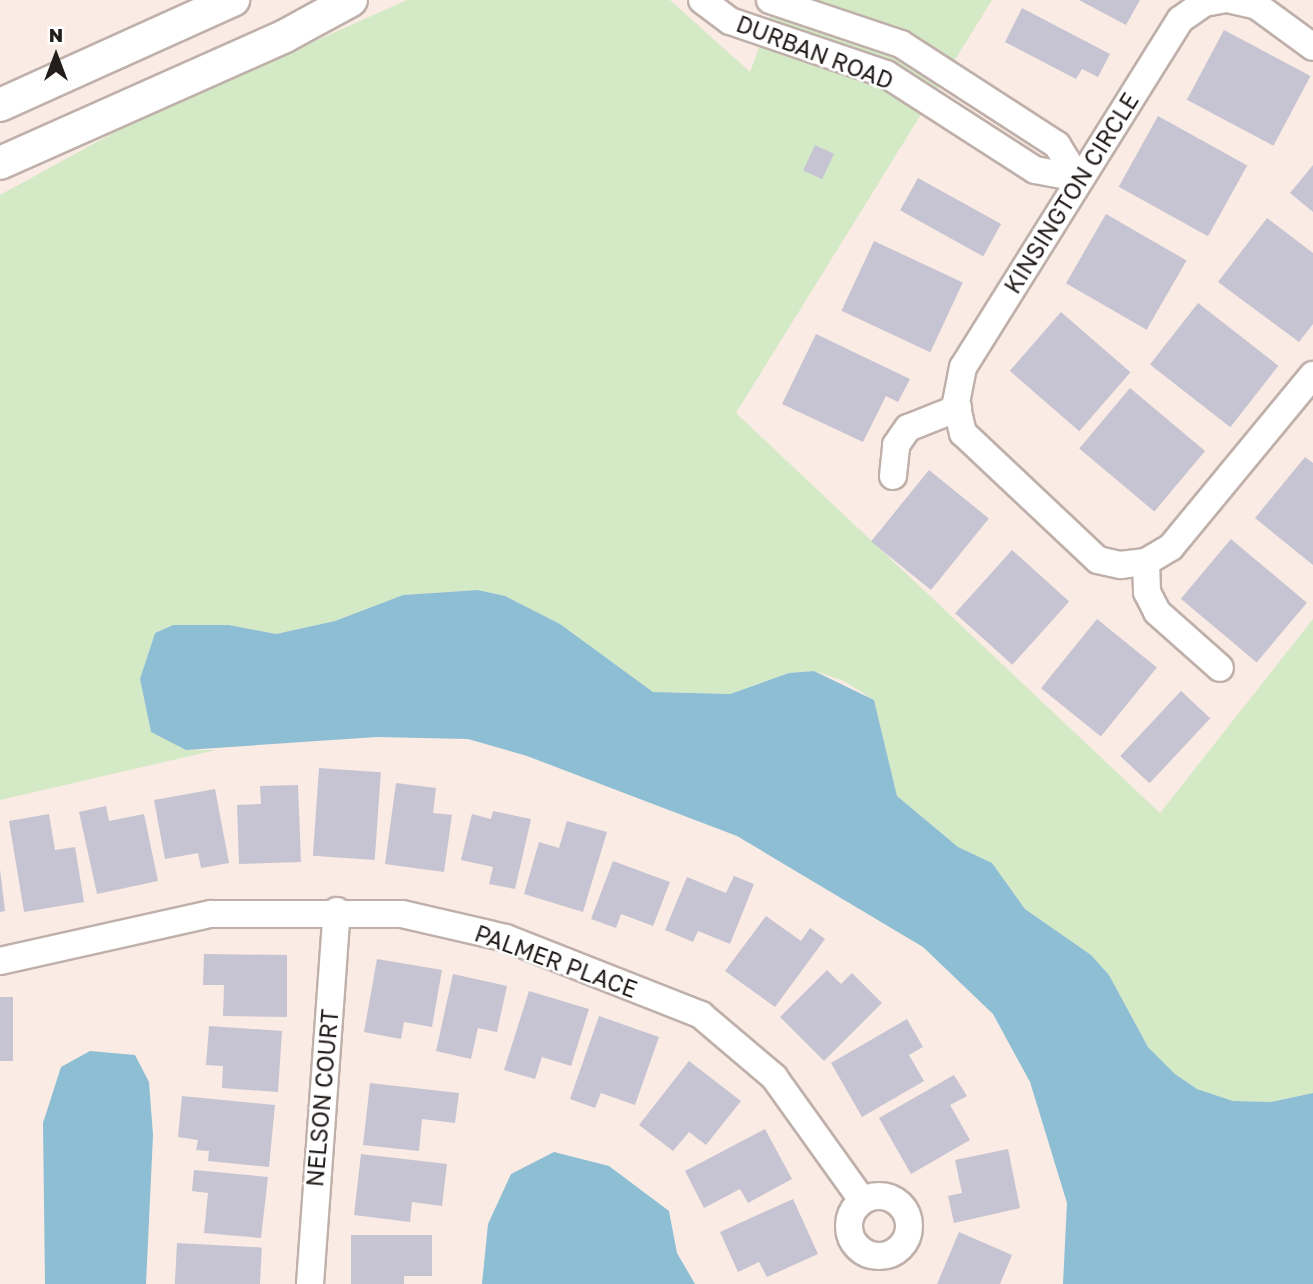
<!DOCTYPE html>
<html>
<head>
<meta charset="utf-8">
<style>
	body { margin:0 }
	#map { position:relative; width:1313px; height:1284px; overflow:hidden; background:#faebe4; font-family:"Golos Text",sans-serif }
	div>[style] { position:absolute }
	.green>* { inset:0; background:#d4eac6 }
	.water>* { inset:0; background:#8dbed3 }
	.building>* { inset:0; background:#c6c4d2; transform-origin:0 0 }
	.roads { filter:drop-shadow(2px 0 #bfb0aa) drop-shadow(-2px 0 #bfb0aa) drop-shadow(0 2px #bfb0aa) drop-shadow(0 -2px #bfb0aa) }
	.minor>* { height:26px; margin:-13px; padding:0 13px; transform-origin:13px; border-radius:13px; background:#fff }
	.minor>.ring { margin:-13px; padding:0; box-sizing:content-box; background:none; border:26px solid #fff; border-radius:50% }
	.tertiary>* { height:32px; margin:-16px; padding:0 16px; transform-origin:16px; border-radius:16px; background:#fff }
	span { translate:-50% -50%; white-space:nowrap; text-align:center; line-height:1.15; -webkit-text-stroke:5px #fff; paint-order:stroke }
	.street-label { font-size:23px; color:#231d1b }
	.north { position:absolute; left:21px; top:21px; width:70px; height:70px; -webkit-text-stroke:5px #fff; paint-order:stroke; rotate:0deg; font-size:19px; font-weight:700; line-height:28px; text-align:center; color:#231d1b }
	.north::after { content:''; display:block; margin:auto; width:24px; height:32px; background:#231d1b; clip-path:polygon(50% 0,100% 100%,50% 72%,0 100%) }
</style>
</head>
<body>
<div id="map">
	<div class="green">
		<div style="clip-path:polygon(407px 0,670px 0,750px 72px,776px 2px,771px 0,992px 0,736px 413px,1160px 813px,1313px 619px,1313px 1093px,1271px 1102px,1233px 1101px,1197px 1089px,1175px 1074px,1148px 1047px,1109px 975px,1091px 955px,1025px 909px,992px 863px,958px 847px,897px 796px,874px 700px,844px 681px,814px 671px,789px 673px,730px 694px,653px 692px,560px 624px,505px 596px,478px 590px,403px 595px,335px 621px,276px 634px,229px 625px,173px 625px,155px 633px,140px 679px,151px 732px,186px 750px,216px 750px,0 800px,0 195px,126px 126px)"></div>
	</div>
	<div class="water">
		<div style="clip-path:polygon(478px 590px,505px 596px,560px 624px,653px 692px,730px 694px,789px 673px,814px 671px,874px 700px,897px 796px,958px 847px,992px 863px,1025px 909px,1091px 955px,1109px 975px,1148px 1047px,1175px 1074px,1197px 1089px,1233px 1101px,1271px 1102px,1313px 1093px,1313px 1284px,1063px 1284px,1067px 1203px,1030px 1082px,993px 1014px,923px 947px,737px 836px,527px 756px,468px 739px,377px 737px,186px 750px,151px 732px,140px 679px,155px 633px,173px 625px,229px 625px,276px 634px,335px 621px,403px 595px)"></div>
		<div style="clip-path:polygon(90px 1051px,135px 1055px,149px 1082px,153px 1135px,146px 1284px,45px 1284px,43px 1123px,61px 1067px)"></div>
		<div style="clip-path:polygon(554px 1152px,609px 1166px,669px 1211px,677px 1253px,695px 1284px,482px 1284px,488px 1224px,511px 1174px)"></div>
	</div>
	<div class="building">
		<div style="clip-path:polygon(1079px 0,1140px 0,1126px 25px)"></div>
		<div style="clip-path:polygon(1022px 8px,1110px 54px,1098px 77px,1082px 69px,1076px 79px,1005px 42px)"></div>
		<div style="left:1224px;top:30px;width:98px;height:79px;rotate:28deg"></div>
		<div style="left:1158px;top:116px;width:102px;height:81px;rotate:29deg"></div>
		<div style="left:815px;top:145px;width:21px;height:28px;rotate:25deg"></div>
		<div style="clip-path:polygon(1313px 165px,1313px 212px,1290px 193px)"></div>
		<div style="left:918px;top:178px;width:95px;height:37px;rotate:29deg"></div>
		<div style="left:1106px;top:214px;width:93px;height:80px;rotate:30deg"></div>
		<div style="clip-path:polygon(1267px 218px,1313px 253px,1313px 324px,1299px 342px,1218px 282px)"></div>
		<div style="left:874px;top:241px;width:98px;height:77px;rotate:25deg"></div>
		<div style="left:1198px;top:303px;width:102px;height:78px;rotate:38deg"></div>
		<div style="left:1061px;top:312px;width:92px;height:78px;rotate:41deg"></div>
		<div style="clip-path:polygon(816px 334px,910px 379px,898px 402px,886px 396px,863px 442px,782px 404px)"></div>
		<div style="left:1130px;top:388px;width:98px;height:79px;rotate:40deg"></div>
		<div style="clip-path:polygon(1305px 457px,1313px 463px,1313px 565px,1255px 518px)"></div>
		<div style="left:929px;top:470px;width:77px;height:92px;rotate:39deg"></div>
		<div style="left:1231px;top:539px;width:99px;height:78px;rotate:40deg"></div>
		<div style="left:1012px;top:550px;width:77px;height:85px;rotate:42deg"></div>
		<div style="left:1097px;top:619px;width:77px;height:89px;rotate:39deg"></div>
		<div style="left:1181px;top:691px;width:40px;height:89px;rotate:43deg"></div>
		<div style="left:319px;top:768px;width:62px;height:88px;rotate:4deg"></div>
		<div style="clip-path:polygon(396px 783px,436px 788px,433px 813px,452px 815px,444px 872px,385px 864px)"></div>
		<div style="clip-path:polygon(298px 785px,301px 862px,239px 864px,237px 805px,261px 804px,260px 786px)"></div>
		<div style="clip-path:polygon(215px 789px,229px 863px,201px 868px,198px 853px,165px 859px,154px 800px)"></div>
		<div style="clip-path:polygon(106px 806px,109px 821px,144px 814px,158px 881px,97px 894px,79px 812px)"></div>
		<div style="clip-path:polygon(493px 811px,531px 819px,515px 889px,489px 884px,493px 867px,461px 860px,472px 814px,491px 819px)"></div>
		<div style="clip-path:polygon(49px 814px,55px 850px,75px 847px,84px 902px,24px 912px,9px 821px)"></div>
		<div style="clip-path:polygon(567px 821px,607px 832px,583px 912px,524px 894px,539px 842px,559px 848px)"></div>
		<div style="clip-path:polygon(613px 861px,670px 882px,653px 926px,621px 914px,616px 928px,591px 919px)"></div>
		<div style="clip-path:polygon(0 869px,5px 911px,0 912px)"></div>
		<div style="clip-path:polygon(734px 876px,754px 884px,730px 944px,698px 931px,693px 942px,665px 930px,687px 877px,726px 893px)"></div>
		<div style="clip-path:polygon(766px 916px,801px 941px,810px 928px,825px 939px,775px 1007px,725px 971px)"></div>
		<div style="clip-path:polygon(204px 954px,287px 955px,287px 1017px,223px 1016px,224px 985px,203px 985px)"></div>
		<div style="clip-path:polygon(377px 959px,442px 970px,432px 1027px,404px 1022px,401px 1039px,364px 1032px)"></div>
		<div style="clip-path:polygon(827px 970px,841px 984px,852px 973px,882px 1003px,824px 1061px,780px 1017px)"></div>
		<div style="clip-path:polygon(453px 974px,507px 986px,497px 1032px,478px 1028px,471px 1059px,436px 1051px)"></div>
		<div style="clip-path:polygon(529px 991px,589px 1009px,571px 1066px,542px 1057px,535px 1079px,504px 1070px)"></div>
		<div style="left:0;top:997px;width:13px;height:64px"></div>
		<div style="clip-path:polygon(599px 1016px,659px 1037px,635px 1105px,601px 1093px,595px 1108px,570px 1099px)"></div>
		<div style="clip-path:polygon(907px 1019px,923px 1047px,909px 1055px,924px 1081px,862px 1117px,831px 1063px)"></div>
		<div style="clip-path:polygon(209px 1026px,282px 1031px,278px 1092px,222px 1088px,223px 1066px,206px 1065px)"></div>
		<div style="clip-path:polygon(689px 1061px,741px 1101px,706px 1145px,689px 1132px,673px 1151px,639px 1125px)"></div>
		<div style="clip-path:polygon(954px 1075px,967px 1096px,950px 1105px,970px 1140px,911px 1174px,879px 1118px)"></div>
		<div style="clip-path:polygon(370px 1083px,459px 1093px,455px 1123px,422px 1119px,419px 1151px,363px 1145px)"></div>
		<div style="clip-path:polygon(182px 1096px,275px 1105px,269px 1167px,208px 1161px,209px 1151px,196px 1150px,198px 1140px,178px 1137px)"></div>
		<div style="clip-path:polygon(765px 1129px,792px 1179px,748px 1203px,740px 1189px,704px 1208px,685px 1171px)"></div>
		<div style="clip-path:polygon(1008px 1149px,1020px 1208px,954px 1223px,948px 1196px,962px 1193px,955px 1160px)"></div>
		<div style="clip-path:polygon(361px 1154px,447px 1164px,442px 1206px,412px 1202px,410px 1222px,354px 1215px)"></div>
		<div style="clip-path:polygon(194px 1170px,268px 1177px,261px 1238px,204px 1233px,208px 1193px,192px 1191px)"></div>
		<div style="clip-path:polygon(793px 1199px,818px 1254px,767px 1277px,759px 1262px,738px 1272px,720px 1232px)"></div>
		<div style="clip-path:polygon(959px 1232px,1012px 1255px,1000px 1284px,937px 1284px)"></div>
		<div style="clip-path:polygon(351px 1235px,432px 1235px,432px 1276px,404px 1276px,404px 1284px,351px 1284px)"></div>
		<div style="left:177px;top:1243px;width:85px;height:41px;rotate:3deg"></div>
	</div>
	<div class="roads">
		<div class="minor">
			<div style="left:702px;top:0;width:35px;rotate:37deg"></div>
			<div style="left:730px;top:21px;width:165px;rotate:18.8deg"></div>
			<div style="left:886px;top:74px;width:177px;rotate:32.8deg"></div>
			<div style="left:1035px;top:170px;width:44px;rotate:10.5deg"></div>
			<div style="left:770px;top:0;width:138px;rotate:18.6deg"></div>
			<div style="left:901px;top:44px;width:186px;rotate:32.9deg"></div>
			<div style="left:1057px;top:145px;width:39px;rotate:58deg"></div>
			<div style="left:1221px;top:0;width:17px;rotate:170deg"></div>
			<div style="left:1204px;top:3px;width:29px;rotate:145deg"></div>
			<div style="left:1180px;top:20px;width:409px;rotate:122deg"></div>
			<div style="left:963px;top:367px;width:37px;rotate:101deg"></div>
			<div style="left:956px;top:403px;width:31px;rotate:77deg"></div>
			<div style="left:963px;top:433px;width:185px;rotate:43.3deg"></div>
			<div style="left:1098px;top:560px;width:23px;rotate:13deg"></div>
			<div style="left:1120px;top:565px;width:26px;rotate:-7deg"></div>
			<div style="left:1146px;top:562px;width:29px;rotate:-31deg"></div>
			<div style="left:1171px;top:547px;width:223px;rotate:-50.5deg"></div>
			<div style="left:1232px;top:0;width:26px;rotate:13deg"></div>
			<div style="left:1257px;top:6px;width:69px;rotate:36.2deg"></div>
			<div style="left:893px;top:476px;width:31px;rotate:-84deg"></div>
			<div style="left:896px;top:445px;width:21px;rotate:-55deg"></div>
			<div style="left:908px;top:428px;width:54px;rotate:-21.8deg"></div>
			<div style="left:1146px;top:562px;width:30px;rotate:88deg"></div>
			<div style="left:1147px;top:592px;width:22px;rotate:63deg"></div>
			<div style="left:1157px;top:612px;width:84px;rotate:41.6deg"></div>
			<div style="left:0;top:961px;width:216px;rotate:-12.6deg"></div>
			<div style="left:211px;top:914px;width:191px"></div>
			<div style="left:402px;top:914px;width:107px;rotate:13deg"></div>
			<div style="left:506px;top:938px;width:210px;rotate:21.5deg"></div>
			<div style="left:701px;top:1015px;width:96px;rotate:40.3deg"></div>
			<div style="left:774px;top:1077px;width:151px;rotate:54.4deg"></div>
			<div class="ring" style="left:849px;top:1196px;width:34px;height:34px"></div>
			<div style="left:310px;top:1284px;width:374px;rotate:-85.9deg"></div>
		</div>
		<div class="tertiary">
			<div style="left:0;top:105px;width:256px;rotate:-24.3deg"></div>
			<div style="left:0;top:163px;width:312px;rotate:-24deg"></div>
			<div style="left:285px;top:36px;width:75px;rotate:-28.6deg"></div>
		</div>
	</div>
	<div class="street-label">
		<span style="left:815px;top:52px;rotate:21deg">DURBAN ROAD</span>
		<span style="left:1071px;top:193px;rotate:-58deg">KINSINGTON CIRCLE</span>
		<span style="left:556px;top:961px;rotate:20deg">PALMER PLACE</span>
		<span style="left:322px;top:1098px;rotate:-85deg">NELSON COURT</span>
	</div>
	<div class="north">N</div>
</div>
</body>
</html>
